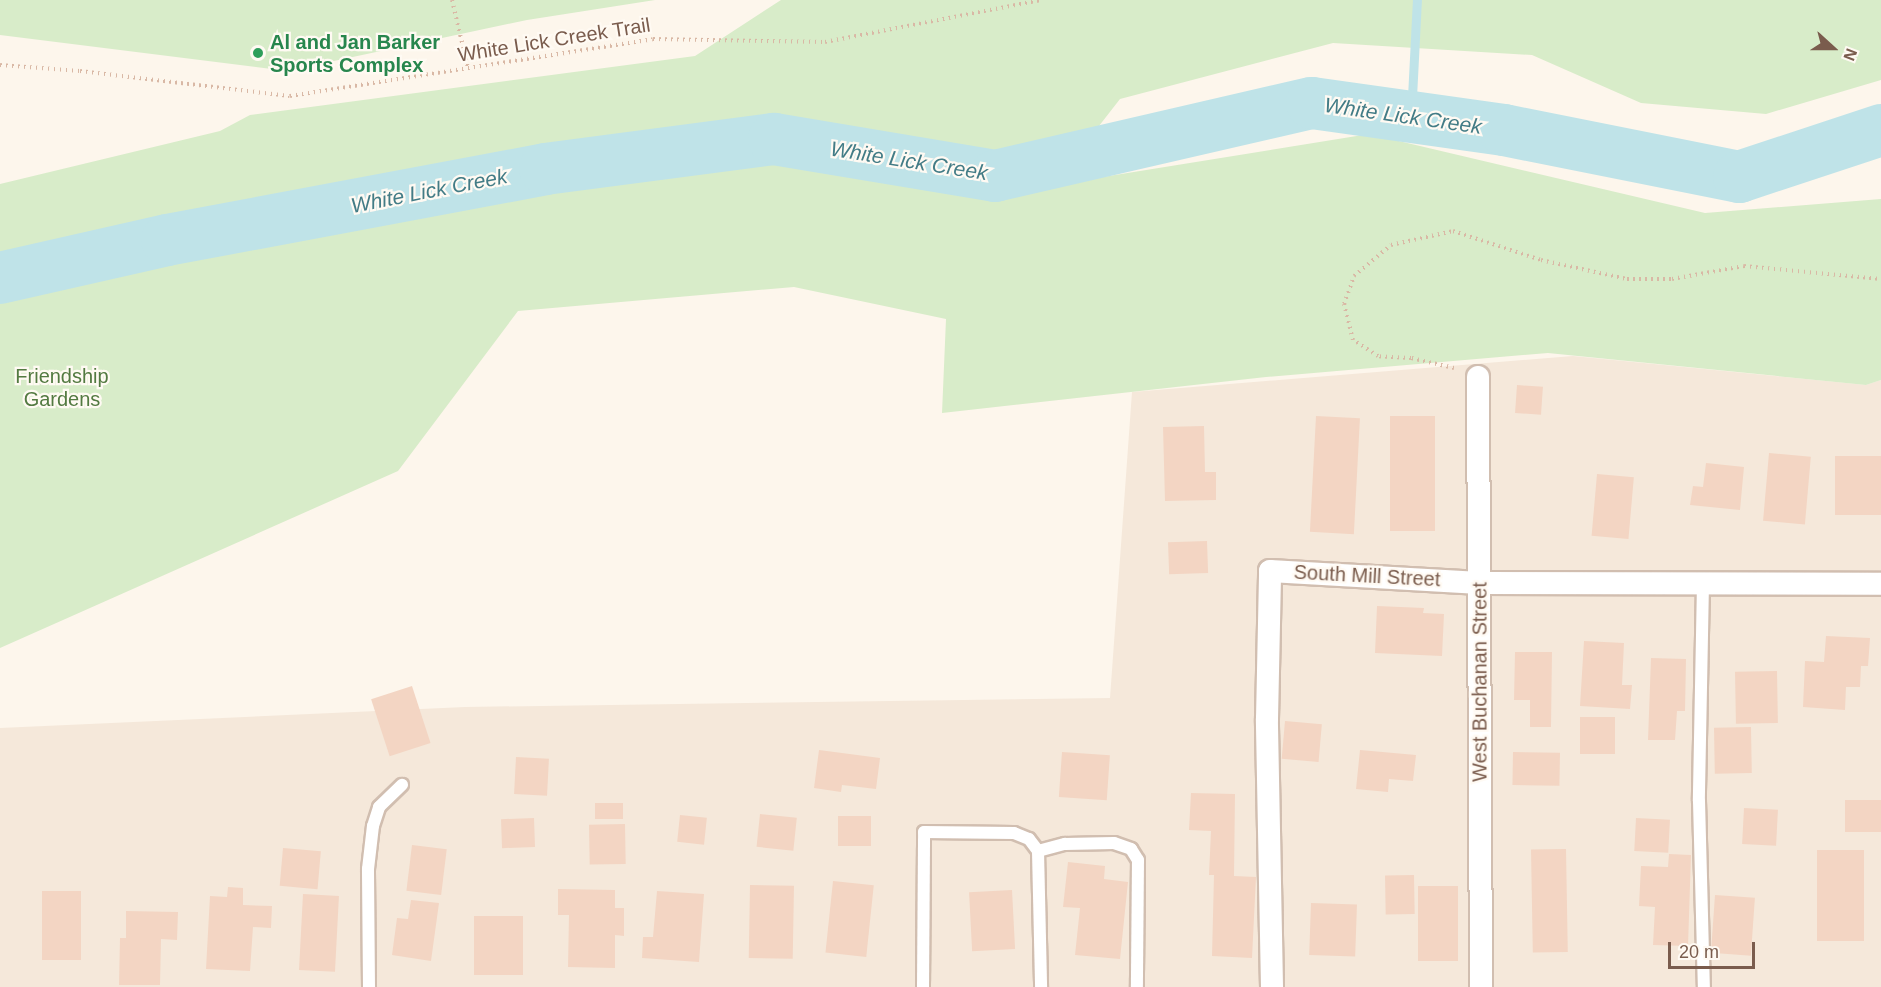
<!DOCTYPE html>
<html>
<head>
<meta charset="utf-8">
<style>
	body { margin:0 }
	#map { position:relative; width:1881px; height:987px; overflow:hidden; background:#fdf6ec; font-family:Helvetica,sans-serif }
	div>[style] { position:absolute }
	.residential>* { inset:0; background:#f5e8da }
	.green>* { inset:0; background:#d8ecc9 }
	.stream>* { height:9px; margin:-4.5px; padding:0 4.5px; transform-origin:4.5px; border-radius:4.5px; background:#bfe3e8 }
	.river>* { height:52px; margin:-26px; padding:0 26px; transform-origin:26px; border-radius:26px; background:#bfe3e8 }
	.building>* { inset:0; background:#f3d5c3; transform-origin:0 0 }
	.path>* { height:4px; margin-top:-2px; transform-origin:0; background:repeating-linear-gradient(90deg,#d9b8a5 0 1.5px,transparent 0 6px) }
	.roads { filter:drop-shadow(2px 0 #d1beb0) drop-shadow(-2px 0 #d1beb0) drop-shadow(0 2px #d1beb0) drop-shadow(0 -2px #d1beb0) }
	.service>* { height:12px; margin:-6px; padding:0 6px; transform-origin:6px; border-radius:6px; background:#fff }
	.minor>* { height:22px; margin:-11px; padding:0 11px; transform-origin:11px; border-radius:11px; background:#fff }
	.dots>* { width:16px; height:16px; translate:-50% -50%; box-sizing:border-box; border:3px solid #fffaf3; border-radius:50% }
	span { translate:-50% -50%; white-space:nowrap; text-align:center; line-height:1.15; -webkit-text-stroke:4.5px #fffaf3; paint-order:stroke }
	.street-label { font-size:20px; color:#7a5c4d }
	.leisure-label { font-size:20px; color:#27864d; font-weight:700 }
	.left { translate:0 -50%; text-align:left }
	.park-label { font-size:20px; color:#537a41 }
	.water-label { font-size:21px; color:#437c86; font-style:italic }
	.north { position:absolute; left:1803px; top:18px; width:60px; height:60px; -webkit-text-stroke:4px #fffaf3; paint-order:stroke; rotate:111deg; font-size:16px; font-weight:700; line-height:24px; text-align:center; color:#7a5c4d }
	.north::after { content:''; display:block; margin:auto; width:21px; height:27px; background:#7a5c4d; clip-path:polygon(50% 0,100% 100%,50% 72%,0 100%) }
	.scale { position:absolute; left:1668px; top:942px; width:87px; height:27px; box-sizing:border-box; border:3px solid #7a5c4d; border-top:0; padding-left:8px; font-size:18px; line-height:21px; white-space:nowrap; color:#7a5c4d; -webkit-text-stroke:4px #fffaf3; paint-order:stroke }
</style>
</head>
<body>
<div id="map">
	<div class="residential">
		<div style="clip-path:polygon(1573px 356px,1866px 385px,1881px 380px,1881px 987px,0 987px,0 728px,465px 707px,1110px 698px,1132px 392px)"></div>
	</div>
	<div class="green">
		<div style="clip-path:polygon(0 0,655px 0,527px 20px,287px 71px,0 35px)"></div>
		<div style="clip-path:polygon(781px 0,1881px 0,1881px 80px,1766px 114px,1641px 103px,1532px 55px,1333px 43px,1120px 99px,1053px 185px,1369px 134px,1705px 213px,1881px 199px,1881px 380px,1866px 385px,1548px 353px,1266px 377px,942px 413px,946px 319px,794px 287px,518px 311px,398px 471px,0 648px,0 184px,220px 131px,250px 115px,695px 56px)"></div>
	</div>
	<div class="stream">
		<div style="left:1411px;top:117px;width:117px;rotate:-87.1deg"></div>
	</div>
	<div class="river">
		<div style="left:0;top:278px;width:171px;rotate:-12.8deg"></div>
		<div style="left:167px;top:240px;width:385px;rotate:-10.6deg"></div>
		<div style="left:545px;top:169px;width:231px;rotate:-7.5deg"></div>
		<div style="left:774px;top:139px;width:224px;rotate:9.5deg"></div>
		<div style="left:995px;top:176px;width:325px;rotate:-13deg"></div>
		<div style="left:1312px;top:103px;width:194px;rotate:8deg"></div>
		<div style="left:1504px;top:130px;width:240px;rotate:11.3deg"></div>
		<div style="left:1739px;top:177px;width:150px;rotate:-18.3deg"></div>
	</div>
	<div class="building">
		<div style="left:1517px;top:385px;width:26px;height:28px;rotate:4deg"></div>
		<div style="left:1316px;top:416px;width:44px;height:116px;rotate:3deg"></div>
		<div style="left:1390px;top:416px;width:45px;height:115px"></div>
		<div style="clip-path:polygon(1204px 426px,1205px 472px,1216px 472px,1216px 500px,1165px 501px,1163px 427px)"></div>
		<div style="left:1769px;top:453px;width:42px;height:68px;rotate:5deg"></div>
		<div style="left:1881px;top:456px;width:59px;height:46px;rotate:90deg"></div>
		<div style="clip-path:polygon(1706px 463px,1744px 467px,1740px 510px,1690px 505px,1693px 486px,1703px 487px)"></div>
		<div style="left:1597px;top:474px;width:37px;height:62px;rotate:5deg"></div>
		<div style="left:1207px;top:541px;width:32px;height:39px;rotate:88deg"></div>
		<div style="clip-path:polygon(1377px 606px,1424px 608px,1423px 613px,1444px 614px,1442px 656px,1375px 653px)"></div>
		<div style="clip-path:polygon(1826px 636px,1870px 638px,1868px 666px,1861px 666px,1860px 687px,1846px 687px,1845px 710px,1803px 707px,1805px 661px,1824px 662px)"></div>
		<div style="clip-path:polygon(1584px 641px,1624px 643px,1622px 685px,1632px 685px,1630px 709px,1580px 706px)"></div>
		<div style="clip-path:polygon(1515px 652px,1552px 652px,1551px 727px,1530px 727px,1530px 700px,1514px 700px)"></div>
		<div style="clip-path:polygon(1651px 658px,1686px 659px,1685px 711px,1677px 711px,1675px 740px,1648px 740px)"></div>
		<div style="left:1777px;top:671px;width:52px;height:42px;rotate:89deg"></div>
		<div style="left:412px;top:686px;width:60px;height:43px;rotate:72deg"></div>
		<div style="left:1580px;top:717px;width:35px;height:37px"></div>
		<div style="left:1285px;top:721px;width:37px;height:38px;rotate:5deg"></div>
		<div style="left:1751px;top:727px;width:46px;height:37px;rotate:89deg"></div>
		<div style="clip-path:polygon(819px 750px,880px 758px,876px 789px,842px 785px,841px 792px,814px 788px)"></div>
		<div style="clip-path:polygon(1360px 750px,1416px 755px,1413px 781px,1389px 779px,1388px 792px,1356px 789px)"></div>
		<div style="left:1062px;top:752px;width:48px;height:45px;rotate:4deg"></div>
		<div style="left:1513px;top:752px;width:47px;height:33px;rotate:1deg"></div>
		<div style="left:516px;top:757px;width:33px;height:37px;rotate:3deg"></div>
		<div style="clip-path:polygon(1191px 793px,1235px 794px,1234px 876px,1256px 877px,1252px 958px,1212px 956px,1214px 875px,1209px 875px,1211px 831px,1189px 830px)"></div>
		<div style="left:1881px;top:800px;width:32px;height:36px;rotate:90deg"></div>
		<div style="left:623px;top:803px;width:16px;height:28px;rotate:90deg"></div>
		<div style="left:1744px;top:808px;width:34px;height:36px;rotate:3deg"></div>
		<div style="left:760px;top:814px;width:37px;height:33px;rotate:6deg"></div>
		<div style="left:680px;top:815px;width:27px;height:27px;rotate:6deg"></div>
		<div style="left:838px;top:816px;width:33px;height:30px"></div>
		<div style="left:534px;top:818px;width:29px;height:33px;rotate:88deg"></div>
		<div style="left:1636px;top:818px;width:34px;height:33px;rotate:3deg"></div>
		<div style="left:625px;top:824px;width:40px;height:36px;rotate:89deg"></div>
		<div style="left:412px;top:845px;width:35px;height:46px;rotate:7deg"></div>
		<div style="left:283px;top:848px;width:38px;height:38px;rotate:5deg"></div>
		<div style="left:1566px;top:849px;width:103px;height:35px;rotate:89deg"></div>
		<div style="left:1817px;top:850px;width:47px;height:91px"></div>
		<div style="clip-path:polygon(1669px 854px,1691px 855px,1688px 946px,1653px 945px,1655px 907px,1639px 906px,1641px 866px,1668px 867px)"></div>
		<div style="clip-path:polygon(1068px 862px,1105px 866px,1104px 879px,1128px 882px,1120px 959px,1075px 955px,1080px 908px,1063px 907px)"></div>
		<div style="left:1414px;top:875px;width:39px;height:29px;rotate:89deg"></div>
		<div style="left:833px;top:881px;width:41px;height:72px;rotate:6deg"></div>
		<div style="left:750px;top:885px;width:44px;height:73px;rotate:1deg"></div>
		<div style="left:1418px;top:886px;width:40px;height:75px"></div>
		<div style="clip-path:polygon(228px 887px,243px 888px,243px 905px,272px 906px,271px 928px,253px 927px,250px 971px,206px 969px,210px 896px,227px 897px)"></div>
		<div style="clip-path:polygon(558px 889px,615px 890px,615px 908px,624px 908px,624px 936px,615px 935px,615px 968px,568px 967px,569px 915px,558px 915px)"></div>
		<div style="left:1012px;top:890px;width:59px;height:43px;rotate:87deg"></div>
		<div style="left:42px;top:891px;width:39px;height:69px"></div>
		<div style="clip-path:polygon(657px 891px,704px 894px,699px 962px,642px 958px,643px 937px,653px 937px)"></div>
		<div style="left:303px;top:894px;width:36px;height:76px;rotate:3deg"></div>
		<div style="left:1715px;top:895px;width:40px;height:58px;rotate:4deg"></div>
		<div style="clip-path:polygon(411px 900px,439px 903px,431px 961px,392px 955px,397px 918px,408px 919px)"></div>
		<div style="left:1311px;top:903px;width:46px;height:52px;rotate:2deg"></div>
		<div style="clip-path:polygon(126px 911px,178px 912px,177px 940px,161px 939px,160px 985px,119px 985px,120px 938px,126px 938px)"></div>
		<div style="left:474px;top:916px;width:49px;height:59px"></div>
	</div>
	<div class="path">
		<div style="left:452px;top:0;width:70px;rotate:76.8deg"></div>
		<div style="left:0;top:65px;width:80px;rotate:4.3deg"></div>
		<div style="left:80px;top:71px;width:211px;rotate:6.8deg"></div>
		<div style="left:290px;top:96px;width:367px;rotate:-8.9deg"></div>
		<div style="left:653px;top:39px;width:172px;rotate:1deg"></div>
		<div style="left:825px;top:42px;width:220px;rotate:-11deg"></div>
		<div style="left:1454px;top:368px;width:44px;rotate:-166.9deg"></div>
		<div style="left:1411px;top:358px;width:33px;rotate:-177deg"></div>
		<div style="left:1378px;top:356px;width:30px;rotate:-147deg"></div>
		<div style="left:1353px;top:340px;width:37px;rotate:-104deg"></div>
		<div style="left:1344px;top:304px;width:30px;rotate:-70deg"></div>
		<div style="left:1354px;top:276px;width:48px;rotate:-40deg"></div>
		<div style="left:1391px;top:245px;width:64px;rotate:-12.7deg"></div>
		<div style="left:1453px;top:231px;width:93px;rotate:18.2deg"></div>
		<div style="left:1541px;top:260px;width:88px;rotate:12.5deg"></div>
		<div style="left:1627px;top:279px;width:45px"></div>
		<div style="left:1672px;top:279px;width:73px;rotate:-10.2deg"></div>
		<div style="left:1744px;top:266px;width:138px;rotate:5.4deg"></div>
	</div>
	<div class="roads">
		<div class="service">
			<div style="left:1703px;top:583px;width:218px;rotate:91.1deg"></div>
			<div style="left:1699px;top:801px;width:186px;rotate:88.5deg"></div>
			<div style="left:1038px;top:851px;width:28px;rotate:-15deg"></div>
			<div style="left:1065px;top:844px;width:49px;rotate:-1.2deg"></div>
			<div style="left:1114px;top:843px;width:18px;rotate:19deg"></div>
			<div style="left:1131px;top:849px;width:13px;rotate:58deg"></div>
			<div style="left:1138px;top:860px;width:127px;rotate:90.5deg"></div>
			<div style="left:369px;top:987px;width:118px;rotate:-90.5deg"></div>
			<div style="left:368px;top:869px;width:43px;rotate:-83.4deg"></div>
			<div style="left:373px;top:826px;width:20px;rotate:-72deg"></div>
			<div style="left:379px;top:807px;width:32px;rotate:-44deg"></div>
			<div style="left:923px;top:987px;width:155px;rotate:-89.6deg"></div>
			<div style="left:924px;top:832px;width:90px;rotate:0.6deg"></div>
			<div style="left:1014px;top:833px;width:16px;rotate:22deg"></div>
			<div style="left:1029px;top:839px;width:15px;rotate:53deg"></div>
			<div style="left:1038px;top:851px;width:136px;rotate:88.7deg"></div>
		</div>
		<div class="minor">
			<div style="left:1478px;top:377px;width:610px;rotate:89.72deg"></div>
			<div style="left:1272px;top:987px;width:268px;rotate:-91.1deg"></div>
			<div style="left:1267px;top:719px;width:148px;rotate:-88.8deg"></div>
			<div style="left:1270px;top:571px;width:210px;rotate:3.3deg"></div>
			<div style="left:1480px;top:583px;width:401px;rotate:0.1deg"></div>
		</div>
	</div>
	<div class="dots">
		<div style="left:258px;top:53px;background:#2e9e5b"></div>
	</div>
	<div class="street-label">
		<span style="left:554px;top:40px;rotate:-9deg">White Lick Creek Trail</span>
		<span style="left:1367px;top:576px;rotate:3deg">South Mill Street</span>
		<span style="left:1480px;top:682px;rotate:-90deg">West Buchanan Street</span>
	</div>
	<div class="leisure-label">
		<span class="left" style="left:270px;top:54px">Al and Jan Barker<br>Sports Complex</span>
	</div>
	<div class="park-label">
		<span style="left:62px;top:388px">Friendship<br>Gardens</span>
	</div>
	<div class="water-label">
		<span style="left:1403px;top:116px;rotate:8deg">White Lick Creek</span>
		<span style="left:909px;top:161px;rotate:9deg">White Lick Creek</span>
		<span style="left:429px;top:191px;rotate:-11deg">White Lick Creek</span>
	</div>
	<div class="north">N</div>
	<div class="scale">20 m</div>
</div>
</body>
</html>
